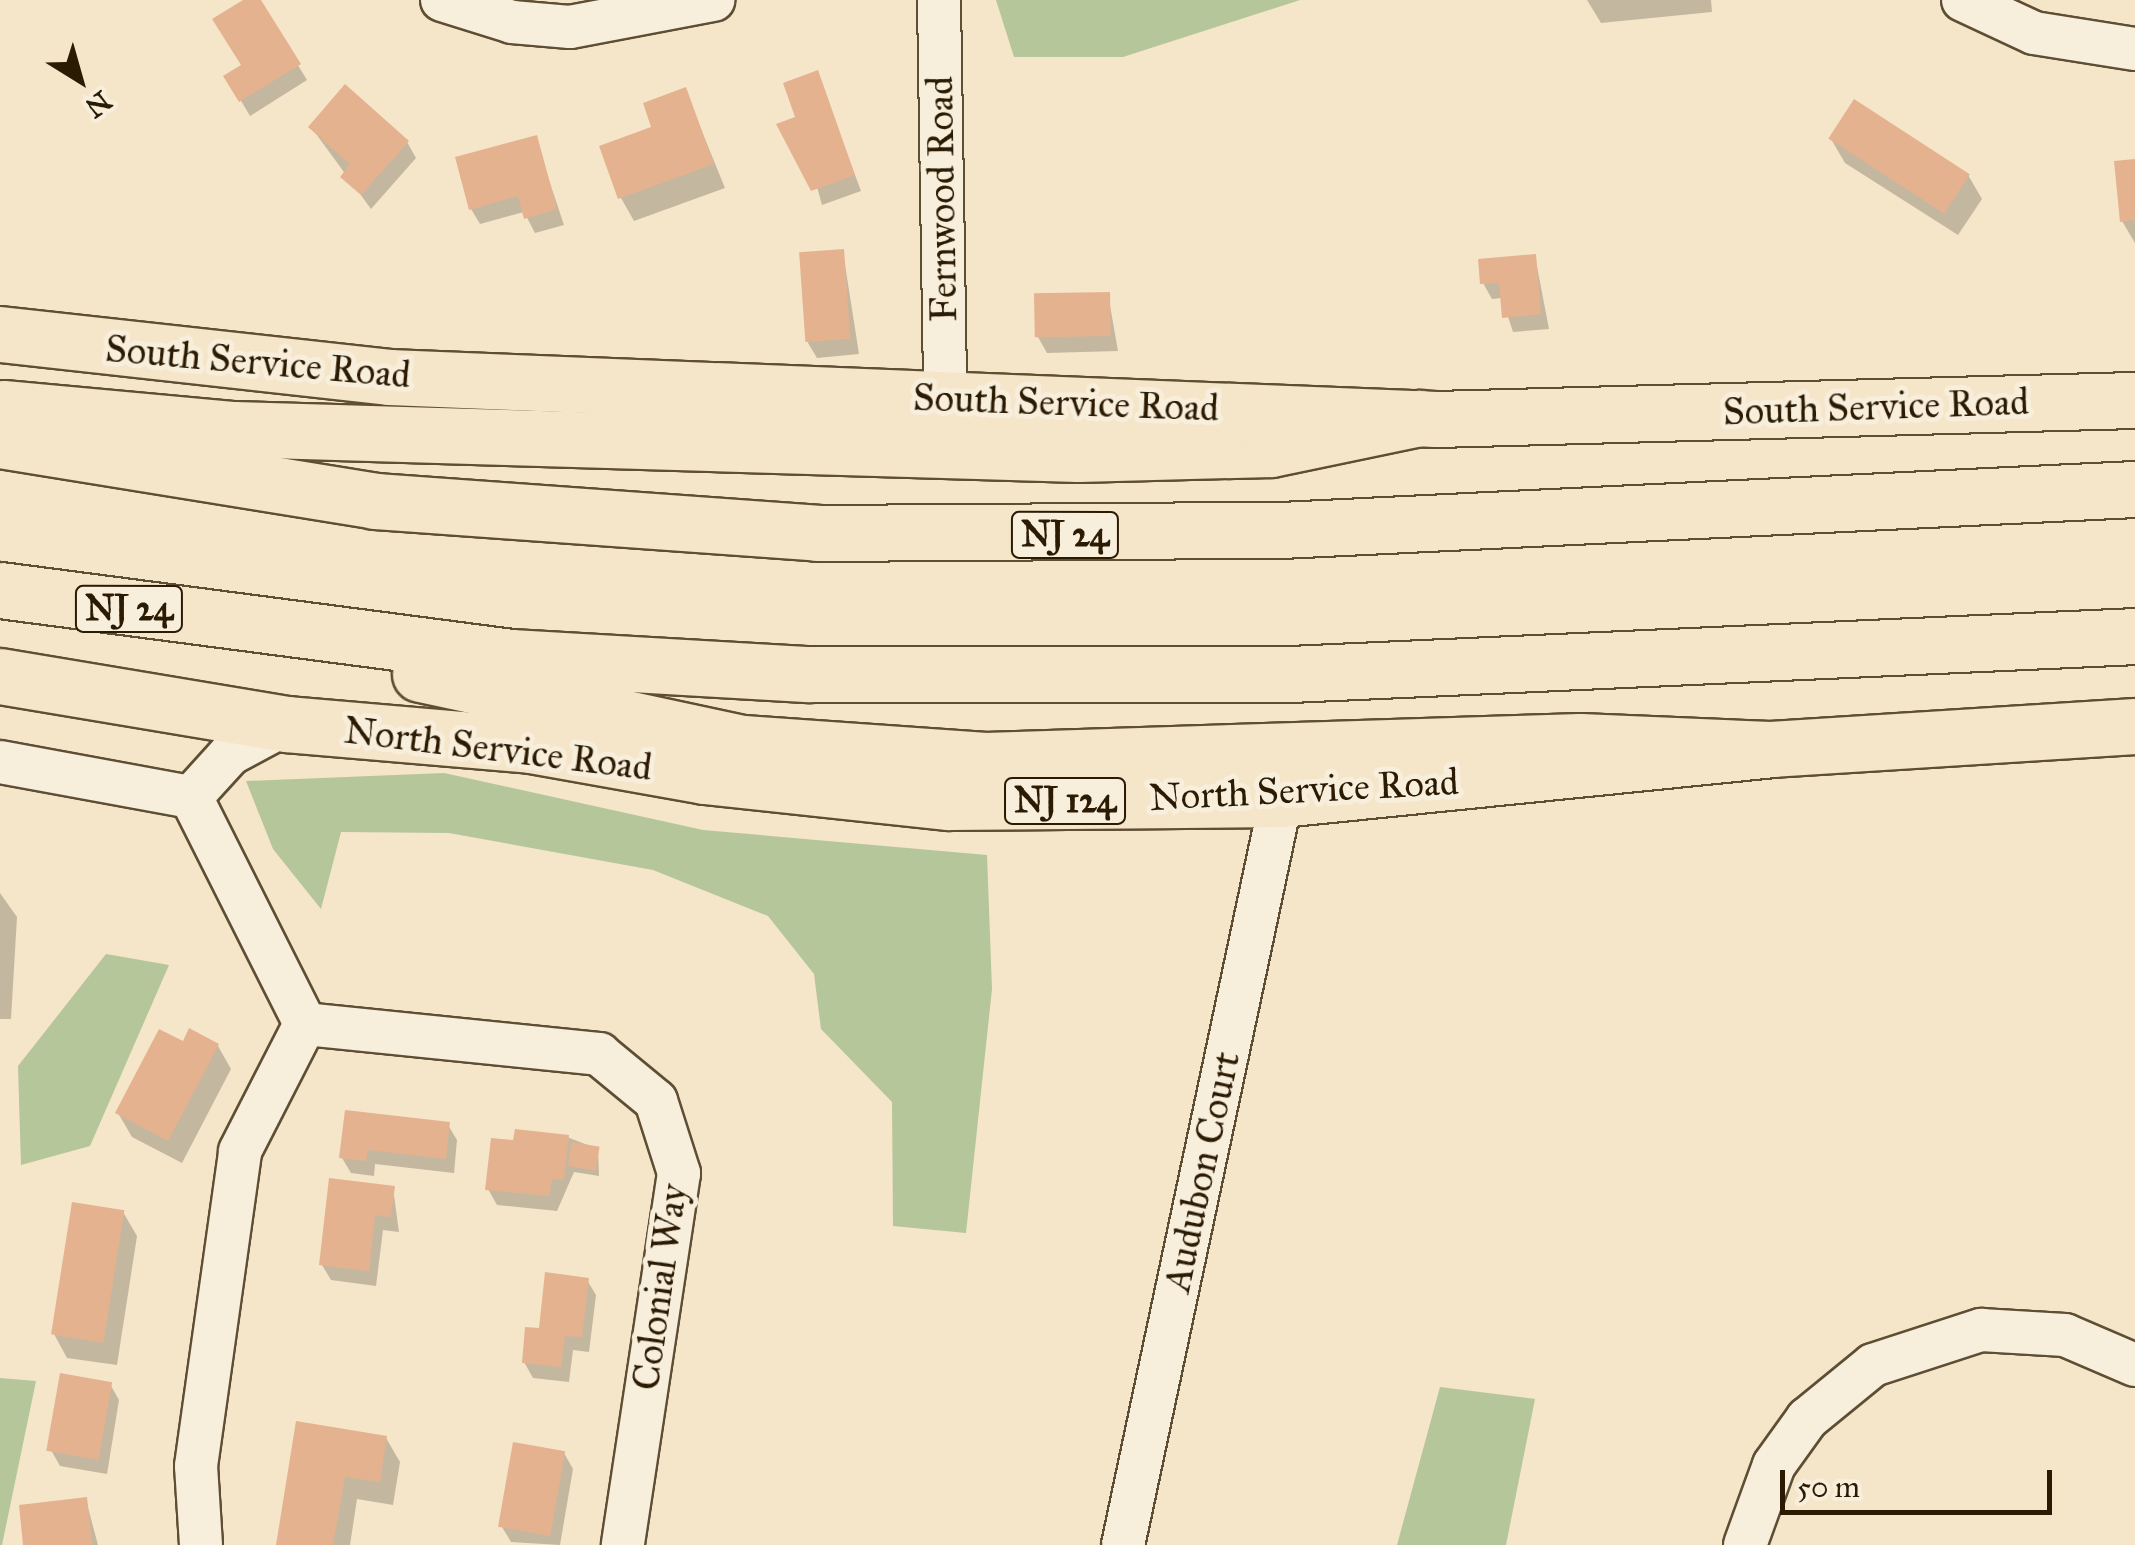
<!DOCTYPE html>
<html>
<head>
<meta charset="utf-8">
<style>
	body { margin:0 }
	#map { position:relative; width:2135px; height:1545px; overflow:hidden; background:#f5e5c9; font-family:"IM FELL Great Primer",serif }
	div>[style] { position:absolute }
	.green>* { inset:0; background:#b5c69b }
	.shadow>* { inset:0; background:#0003 }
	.building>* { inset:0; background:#e5b28f; transform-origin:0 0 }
	.roads { filter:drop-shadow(2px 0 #5e4e34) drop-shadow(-2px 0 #5e4e34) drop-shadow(0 2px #5e4e34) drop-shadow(0 -2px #5e4e34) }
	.street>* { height:42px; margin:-21px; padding:0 21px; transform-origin:21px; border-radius:21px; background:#f8eedc }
	.primary>* { height:55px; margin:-27.5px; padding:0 27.5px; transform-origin:27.5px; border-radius:27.5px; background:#f5e5c9 }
	.highway>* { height:55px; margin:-27.5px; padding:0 27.5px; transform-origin:27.5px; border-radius:27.5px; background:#f5e5c9 }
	span { translate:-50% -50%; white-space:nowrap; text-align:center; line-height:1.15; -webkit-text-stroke:10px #f8eedc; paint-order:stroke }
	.shield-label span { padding:2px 8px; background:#f8eedc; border:2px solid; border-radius:8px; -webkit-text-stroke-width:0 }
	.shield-label { font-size:35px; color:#2c1b03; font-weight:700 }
	.street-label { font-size:38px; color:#2c1b03 }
	.north { position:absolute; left:30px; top:30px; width:100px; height:100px; -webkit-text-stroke:8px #f8eedc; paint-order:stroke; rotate:143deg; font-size:28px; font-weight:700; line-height:40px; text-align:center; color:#2c1b03 }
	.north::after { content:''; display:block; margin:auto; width:35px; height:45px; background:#2c1b03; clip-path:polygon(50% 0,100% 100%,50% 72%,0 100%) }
	.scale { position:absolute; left:1780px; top:1470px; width:272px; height:45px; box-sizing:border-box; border:5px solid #2c1b03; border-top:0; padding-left:12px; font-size:30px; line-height:35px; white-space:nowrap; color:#2c1b03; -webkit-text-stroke:8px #f8eedc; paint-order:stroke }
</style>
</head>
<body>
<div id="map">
	<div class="green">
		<div style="clip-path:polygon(996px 0,1300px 0,1123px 57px,1014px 57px)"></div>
		<div style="clip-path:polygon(444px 773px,703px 830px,987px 855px,992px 989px,966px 1233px,893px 1226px,892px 1102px,821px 1029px,814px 974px,768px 916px,653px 870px,449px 833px,341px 832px,321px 909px,273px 849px,246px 781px)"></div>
		<div style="clip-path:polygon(106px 954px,169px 965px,90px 1146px,21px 1165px,18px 1066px)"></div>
		<div style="clip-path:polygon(0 1378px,36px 1381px,2px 1545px,0 1545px)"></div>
		<div style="clip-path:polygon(1440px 1387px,1535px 1399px,1506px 1545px,1397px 1545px)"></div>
	</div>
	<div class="shadow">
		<div style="clip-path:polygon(248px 0,258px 0,307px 80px,250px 116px,227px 77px,244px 66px)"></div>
		<div style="clip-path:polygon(1587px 0,1711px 0,1712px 12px,1601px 23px)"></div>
		<div style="clip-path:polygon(817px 74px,861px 191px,822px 205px,798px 118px)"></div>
		<div style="clip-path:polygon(685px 90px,725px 188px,634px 221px,621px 198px)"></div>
		<div style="clip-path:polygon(311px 127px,407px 142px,416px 158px,371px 209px)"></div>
		<div style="clip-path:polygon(535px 138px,564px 225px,535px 233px,524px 212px,480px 224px,471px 209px)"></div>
		<div style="clip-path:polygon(1831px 139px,1968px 175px,1982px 199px,1958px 235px,1845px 163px)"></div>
		<div style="clip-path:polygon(2135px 162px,2135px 243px,2122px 221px)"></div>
		<div style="clip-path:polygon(843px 252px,859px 354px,817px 358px,808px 343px)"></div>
		<div style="clip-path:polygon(1535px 256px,1549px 329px,1513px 332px,1502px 298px,1492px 299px,1483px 283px)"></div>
		<div style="clip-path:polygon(1108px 294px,1118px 351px,1047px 353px,1038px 337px)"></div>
		<div style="clip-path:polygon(0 893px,17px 917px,11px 1019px,0 1019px)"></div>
		<div style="clip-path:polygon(184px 1045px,218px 1046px,231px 1069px,182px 1163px,132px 1137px,118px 1113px)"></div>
		<div style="clip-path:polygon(448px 1125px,457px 1140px,454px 1173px,375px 1164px,374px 1176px,351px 1173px,342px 1158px)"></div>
		<div style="clip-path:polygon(567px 1137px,598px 1149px,599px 1176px,574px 1172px,557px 1211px,497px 1205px,488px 1189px,516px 1143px)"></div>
		<div style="clip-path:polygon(393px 1188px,399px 1232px,383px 1230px,376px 1286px,331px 1280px,322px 1265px)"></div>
		<div style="clip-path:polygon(123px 1212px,137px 1236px,117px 1365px,67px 1358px,54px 1334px)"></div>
		<div style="clip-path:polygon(587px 1280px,596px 1295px,589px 1352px,573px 1350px,569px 1382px,533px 1378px,524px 1362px,541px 1331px)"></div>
		<div style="clip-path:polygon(110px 1384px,119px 1400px,107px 1474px,60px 1466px,51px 1450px)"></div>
		<div style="clip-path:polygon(298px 1424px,386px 1438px,400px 1462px,393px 1505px,357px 1499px,350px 1545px,279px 1545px)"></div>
		<div style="clip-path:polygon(564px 1453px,573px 1469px,560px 1545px,511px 1542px,502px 1527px)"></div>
		<div style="clip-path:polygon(86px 1500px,98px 1545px,26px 1545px)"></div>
	</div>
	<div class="building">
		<div style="clip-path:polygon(243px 0,261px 0,301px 64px,239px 102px,223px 76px,241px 65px,212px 19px)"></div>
		<div style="clip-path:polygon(818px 70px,855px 175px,811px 191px,776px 124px,795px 117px,783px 83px)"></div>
		<div style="clip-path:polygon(345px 84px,409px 141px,361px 195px,340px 177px,350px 164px,308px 127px)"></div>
		<div style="clip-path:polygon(686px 87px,714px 164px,618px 199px,599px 146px,651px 127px,643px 103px)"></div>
		<div style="left:1854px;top:99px;width:138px;height:47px;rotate:33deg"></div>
		<div style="clip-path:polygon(537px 135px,557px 209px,524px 219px,518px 196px,469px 210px,455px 157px)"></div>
		<div style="clip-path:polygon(2135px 159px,2135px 220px,2120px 222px,2114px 161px)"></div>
		<div style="left:844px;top:249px;width:90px;height:45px;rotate:86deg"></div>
		<div style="clip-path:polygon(1536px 254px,1541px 314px,1502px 318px,1499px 283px,1480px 284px,1478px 259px)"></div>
		<div style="left:1110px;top:292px;width:44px;height:76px;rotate:89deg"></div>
		<div style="clip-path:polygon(189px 1028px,219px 1044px,168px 1141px,115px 1113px,159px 1029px,183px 1041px)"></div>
		<div style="clip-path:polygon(345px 1110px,450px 1122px,446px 1159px,368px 1150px,366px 1161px,339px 1158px)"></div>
		<div style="clip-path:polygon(515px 1129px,569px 1135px,564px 1180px,552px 1179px,549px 1196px,485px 1190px,491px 1138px,513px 1140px)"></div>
		<div style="left:572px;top:1142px;width:28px;height:24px;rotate:10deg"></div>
		<div style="clip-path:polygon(329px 1178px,395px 1186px,391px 1217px,375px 1215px,369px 1271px,319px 1265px)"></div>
		<div style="left:72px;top:1202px;width:53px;height:134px;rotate:9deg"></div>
		<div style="clip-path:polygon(545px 1272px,589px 1278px,582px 1337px,565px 1336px,561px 1367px,522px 1363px,525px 1327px,539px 1328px)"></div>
		<div style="left:60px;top:1373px;width:53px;height:79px;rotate:10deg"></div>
		<div style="clip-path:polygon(296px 1421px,387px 1436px,380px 1482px,345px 1477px,333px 1545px,276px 1545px)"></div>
		<div style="left:513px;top:1442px;width:53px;height:86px;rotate:10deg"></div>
		<div style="clip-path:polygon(87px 1497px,92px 1545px,23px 1545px,19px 1505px)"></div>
	</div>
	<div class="roads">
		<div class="street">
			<div style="left:442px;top:0;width:73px;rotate:17.4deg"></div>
			<div style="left:512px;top:22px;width:58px;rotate:4.9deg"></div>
			<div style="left:570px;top:27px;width:146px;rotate:-10.7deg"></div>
			<div style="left:939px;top:0;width:397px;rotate:89.1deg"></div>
			<div style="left:1963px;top:0;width:78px;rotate:24.9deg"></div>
			<div style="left:2034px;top:33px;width:102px;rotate:9deg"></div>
			<div style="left:0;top:762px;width:194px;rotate:10.4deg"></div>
			<div style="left:191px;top:797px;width:254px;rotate:63.3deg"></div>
			<div style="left:191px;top:797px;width:58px;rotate:-47.8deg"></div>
			<div style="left:230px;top:754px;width:64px;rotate:-28.2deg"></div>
			<div style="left:201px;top:1545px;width:79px;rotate:-93.6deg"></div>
			<div style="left:196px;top:1466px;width:318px;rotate:-82deg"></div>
			<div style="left:240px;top:1151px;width:143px;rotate:-62.9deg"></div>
			<div style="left:305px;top:1024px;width:296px;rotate:5.8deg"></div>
			<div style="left:599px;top:1054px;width:74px;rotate:39.5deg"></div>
			<div style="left:656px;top:1101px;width:76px;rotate:72.3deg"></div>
			<div style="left:679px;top:1173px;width:376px;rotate:98.6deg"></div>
			<div style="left:1123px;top:1545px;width:763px;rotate:-78.04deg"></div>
			<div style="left:1745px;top:1545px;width:85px;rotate:-70.1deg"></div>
			<div style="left:1774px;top:1465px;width:57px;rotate:-54.3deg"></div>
			<div style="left:1807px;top:1419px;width:85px;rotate:-39.3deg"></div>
			<div style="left:1873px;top:1365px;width:114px;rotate:-18deg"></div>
			<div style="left:1981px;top:1330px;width:84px;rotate:3.4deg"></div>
			<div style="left:2065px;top:1335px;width:76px;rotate:23.2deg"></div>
		</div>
		<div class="primary">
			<div style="left:0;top:334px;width:391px;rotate:6.3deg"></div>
			<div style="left:389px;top:377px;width:1048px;rotate:2.3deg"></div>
			<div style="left:1436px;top:419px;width:699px;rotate:-1.56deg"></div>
			<div style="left:0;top:676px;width:290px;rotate:9.5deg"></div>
			<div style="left:286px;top:724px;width:245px;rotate:4.9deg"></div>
			<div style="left:530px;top:745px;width:177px;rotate:10.1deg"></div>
			<div style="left:704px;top:776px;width:246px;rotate:6.1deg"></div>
			<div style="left:949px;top:802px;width:332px;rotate:-0.5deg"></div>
			<div style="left:1281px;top:799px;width:492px;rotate:-5.8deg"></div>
			<div style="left:1770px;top:749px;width:366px;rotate:-3.6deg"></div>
		</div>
		<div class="highway">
			<div style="left:3px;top:408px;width:232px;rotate:5.2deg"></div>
			<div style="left:234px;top:429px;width:844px;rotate:1.7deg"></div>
			<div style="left:1078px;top:454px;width:193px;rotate:-1.5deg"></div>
			<div style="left:1271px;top:449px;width:152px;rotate:-11.8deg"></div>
			<div style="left:0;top:440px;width:380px;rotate:9.2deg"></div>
			<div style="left:375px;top:501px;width:443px;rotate:4.1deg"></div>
			<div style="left:817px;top:533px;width:464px;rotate:-0.4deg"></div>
			<div style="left:1281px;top:530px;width:855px;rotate:-2.75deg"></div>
			<div style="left:0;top:590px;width:515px;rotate:7.47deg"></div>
			<div style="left:511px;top:657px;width:299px;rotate:3.3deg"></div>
			<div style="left:810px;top:674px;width:480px"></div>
			<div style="left:1290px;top:674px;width:846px;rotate:-2.57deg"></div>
			<div style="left:420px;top:674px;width:330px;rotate:12.1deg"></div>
			<div style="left:743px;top:743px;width:243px;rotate:4deg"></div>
			<div style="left:985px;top:760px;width:595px;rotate:-1.83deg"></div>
			<div style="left:1580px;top:741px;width:190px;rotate:2.4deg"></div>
		</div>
	</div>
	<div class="shield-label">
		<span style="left:1065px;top:535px">NJ 24</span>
		<span style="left:129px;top:609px">NJ 24</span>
		<span style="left:1065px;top:801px">NJ 124</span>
	</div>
	<div class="street-label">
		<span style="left:942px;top:199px;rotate:-91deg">Fernwood Road</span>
		<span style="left:258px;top:362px;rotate:5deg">South Service Road</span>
		<span style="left:1066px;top:403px;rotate:2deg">South Service Road</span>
		<span style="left:1876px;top:407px;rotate:-2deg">South Service Road</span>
		<span style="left:498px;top:749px;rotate:7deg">North Service Road</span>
		<span style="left:1304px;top:790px;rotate:-3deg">North Service Road</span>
		<span style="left:1202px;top:1172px;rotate:-78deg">Audubon Court</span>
		<span style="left:660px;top:1287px;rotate:-82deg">Colonial Way</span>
	</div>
	<div class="north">N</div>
	<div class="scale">50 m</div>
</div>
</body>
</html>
